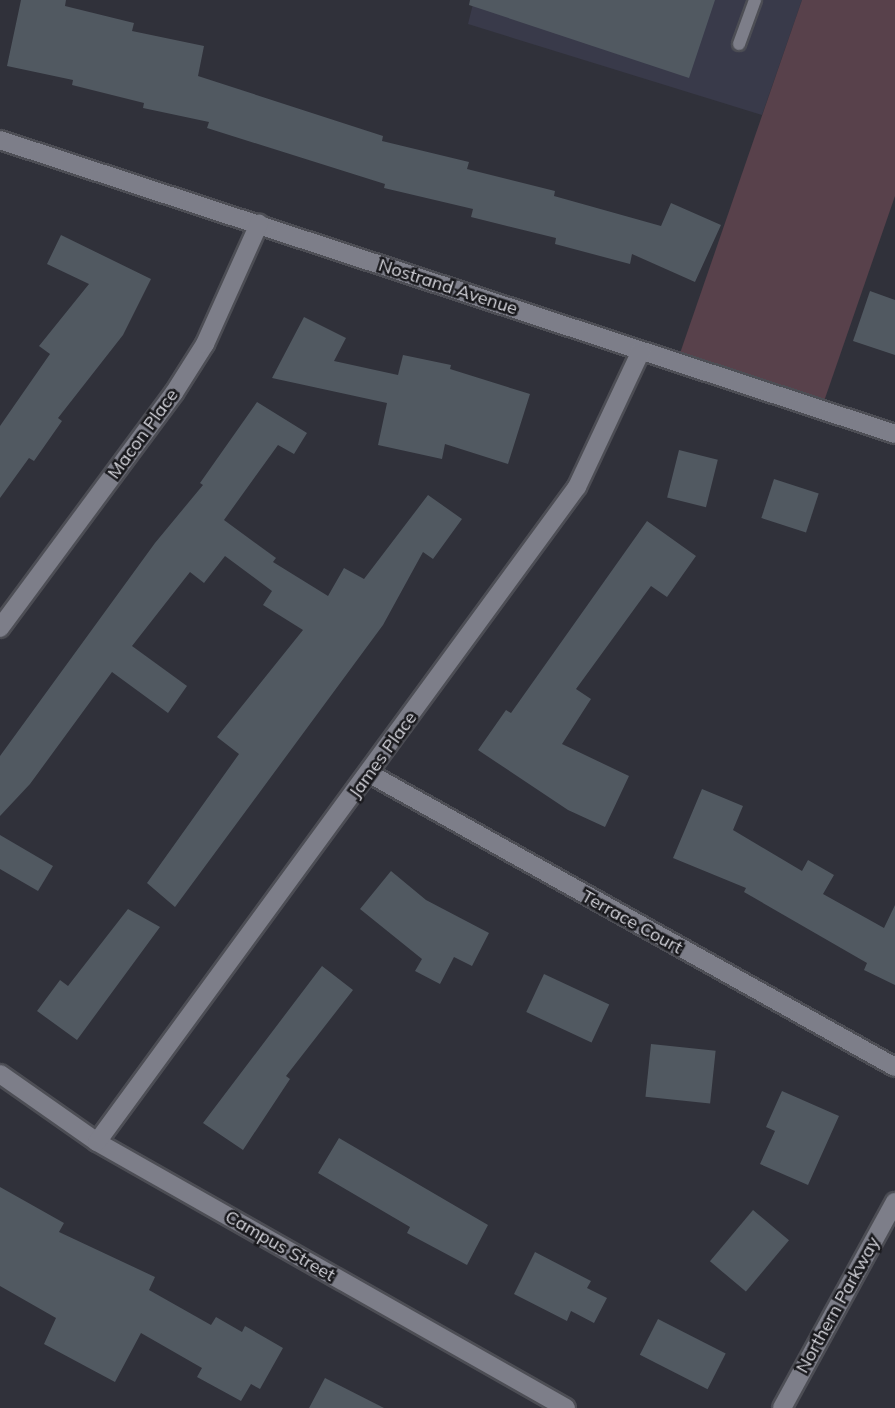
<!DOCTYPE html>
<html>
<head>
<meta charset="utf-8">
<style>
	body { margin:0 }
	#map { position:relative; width:895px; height:1408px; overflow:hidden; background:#30313a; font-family:Mulish,sans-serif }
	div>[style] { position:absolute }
	.built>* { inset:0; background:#393a4a }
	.green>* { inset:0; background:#58414b }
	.building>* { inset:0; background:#515961; transform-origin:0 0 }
	.roads { filter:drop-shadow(2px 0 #4d4e55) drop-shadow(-2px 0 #4d4e55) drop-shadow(0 2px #4d4e55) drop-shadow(0 -2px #4d4e55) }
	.lane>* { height:12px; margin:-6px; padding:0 6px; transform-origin:6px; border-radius:6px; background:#7d7e89 }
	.street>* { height:18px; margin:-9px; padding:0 9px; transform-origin:9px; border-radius:9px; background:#7d7e89 }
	span { translate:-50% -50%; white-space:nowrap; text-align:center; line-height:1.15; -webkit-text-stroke:5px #19191d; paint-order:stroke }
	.street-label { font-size:18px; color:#d5d5dc }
</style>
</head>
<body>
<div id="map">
	<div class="built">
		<div style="clip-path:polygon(474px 0,802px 0,762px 115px,468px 24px)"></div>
	</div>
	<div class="green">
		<div style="clip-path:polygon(802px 0,895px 0,895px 196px,821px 410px,677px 362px)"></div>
	</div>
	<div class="building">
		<div style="clip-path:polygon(21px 0,66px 0,65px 6px,134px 23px,132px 31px,204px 46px,198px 76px,383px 136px,382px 141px,469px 162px,467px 169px,555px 191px,554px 196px,661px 226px,671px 203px,721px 225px,695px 282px,632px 254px,630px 264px,555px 244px,556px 238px,471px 217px,473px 209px,384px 188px,385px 184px,207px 128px,209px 122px,143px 108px,144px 103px,72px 85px,73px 80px,7px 66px)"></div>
		<div style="clip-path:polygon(470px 0,715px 0,689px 78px,469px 5px)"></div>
		<div style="clip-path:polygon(61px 235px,151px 279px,123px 335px,58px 418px,62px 421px,34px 461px,29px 458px,0 498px,0 426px,50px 354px,39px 346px,89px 284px,47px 264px)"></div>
		<div style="clip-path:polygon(870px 291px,895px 300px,895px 355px,853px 341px)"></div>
		<div style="clip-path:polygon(304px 317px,346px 338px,334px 361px,398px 375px,403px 355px,451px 365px,450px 369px,530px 394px,508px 464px,445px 444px,442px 459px,378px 445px,387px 403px,272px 378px)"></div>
		<div style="clip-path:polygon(257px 402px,307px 433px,294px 454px,278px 445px,224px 520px,276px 558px,273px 562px,328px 596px,344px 568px,364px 579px,428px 495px,462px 519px,433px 559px,423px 552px,383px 625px,175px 907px,147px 883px,239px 754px,217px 737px,303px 630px,263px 605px,272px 591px,225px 556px,204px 583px,190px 572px,132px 646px,187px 686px,168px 713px,112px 672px,30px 784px,0 816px,0 756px,155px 543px,203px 485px,200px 483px)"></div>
		<div style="left:679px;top:450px;width:40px;height:49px;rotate:14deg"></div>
		<div style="left:774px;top:479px;width:47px;height:41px;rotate:18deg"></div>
		<div style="clip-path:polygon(647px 521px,696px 556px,667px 597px,651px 586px,576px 689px,591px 699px,562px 744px,629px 776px,605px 827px,568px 810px,478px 750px,506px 710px,511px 713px)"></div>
		<div style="clip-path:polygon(702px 789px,743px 806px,733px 830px,802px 871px,808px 860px,834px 875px,823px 894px,884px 928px,895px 905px,895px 985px,864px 970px,867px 963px,744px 892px,746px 888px,673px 858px)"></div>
		<div style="clip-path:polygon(0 835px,53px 866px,38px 891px,0 869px)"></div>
		<div style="clip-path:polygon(391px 871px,426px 900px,489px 933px,472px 966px,454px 957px,440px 984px,415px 971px,422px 959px,360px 909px)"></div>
		<div style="clip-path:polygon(128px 909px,160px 927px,77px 1040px,37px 1011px,60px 980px,68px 986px)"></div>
		<div style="clip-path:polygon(322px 966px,353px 990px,286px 1076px,290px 1079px,243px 1150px,203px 1123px)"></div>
		<div style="left:544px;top:974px;width:72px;height:42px;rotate:25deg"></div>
		<div style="left:651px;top:1044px;width:65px;height:53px;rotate:6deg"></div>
		<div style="clip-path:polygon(782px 1091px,839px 1116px,808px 1185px,760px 1164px,775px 1131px,766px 1127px)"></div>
		<div style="clip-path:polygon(339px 1138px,488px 1225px,467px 1265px,407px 1233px,410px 1227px,318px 1173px)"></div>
		<div style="clip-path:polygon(0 1187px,64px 1223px,59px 1232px,155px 1277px,149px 1290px,211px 1325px,216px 1317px,242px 1332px,245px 1326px,283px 1348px,260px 1389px,251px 1384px,241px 1401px,197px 1377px,202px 1368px,141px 1333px,115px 1382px,44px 1344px,56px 1318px,0 1286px)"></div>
		<div style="left:753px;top:1210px;width:47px;height:67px;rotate:40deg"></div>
		<div style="clip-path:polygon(535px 1252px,591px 1281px,587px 1288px,607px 1298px,594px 1323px,571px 1311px,567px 1321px,514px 1294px)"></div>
		<div style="left:658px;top:1319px;width:76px;height:40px;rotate:27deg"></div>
		<div style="clip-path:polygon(325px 1378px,384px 1408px,309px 1408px)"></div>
	</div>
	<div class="roads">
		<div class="lane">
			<div style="left:739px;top:44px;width:47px;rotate:-70deg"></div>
		</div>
		<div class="street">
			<div style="left:0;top:140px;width:942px;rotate:18.18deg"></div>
			<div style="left:0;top:628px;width:292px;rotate:-53.5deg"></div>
			<div style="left:174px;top:393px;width:58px;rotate:-57.7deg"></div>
			<div style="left:205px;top:344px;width:132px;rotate:-65.8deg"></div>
			<div style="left:370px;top:774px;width:601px;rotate:29.17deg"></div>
			<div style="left:0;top:1074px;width:118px;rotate:35deg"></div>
			<div style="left:97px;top:1142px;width:539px;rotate:29.56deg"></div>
			<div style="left:97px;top:1142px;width:812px;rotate:-53.77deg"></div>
			<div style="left:577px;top:487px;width:150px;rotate:-64.8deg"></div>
			<div style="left:782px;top:1408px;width:235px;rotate:-61.3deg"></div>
		</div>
	</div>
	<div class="street-label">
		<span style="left:448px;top:287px;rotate:18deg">Nostrand Avenue</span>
		<span style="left:143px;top:434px;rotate:-54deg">Macon Place</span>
		<span style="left:383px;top:755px;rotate:-54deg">James Place</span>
		<span style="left:632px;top:922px;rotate:29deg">Terrace Court</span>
		<span style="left:280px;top:1246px;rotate:30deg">Campus Street</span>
		<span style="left:838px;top:1305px;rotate:-61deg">Northern Parkway</span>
	</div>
</div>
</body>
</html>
